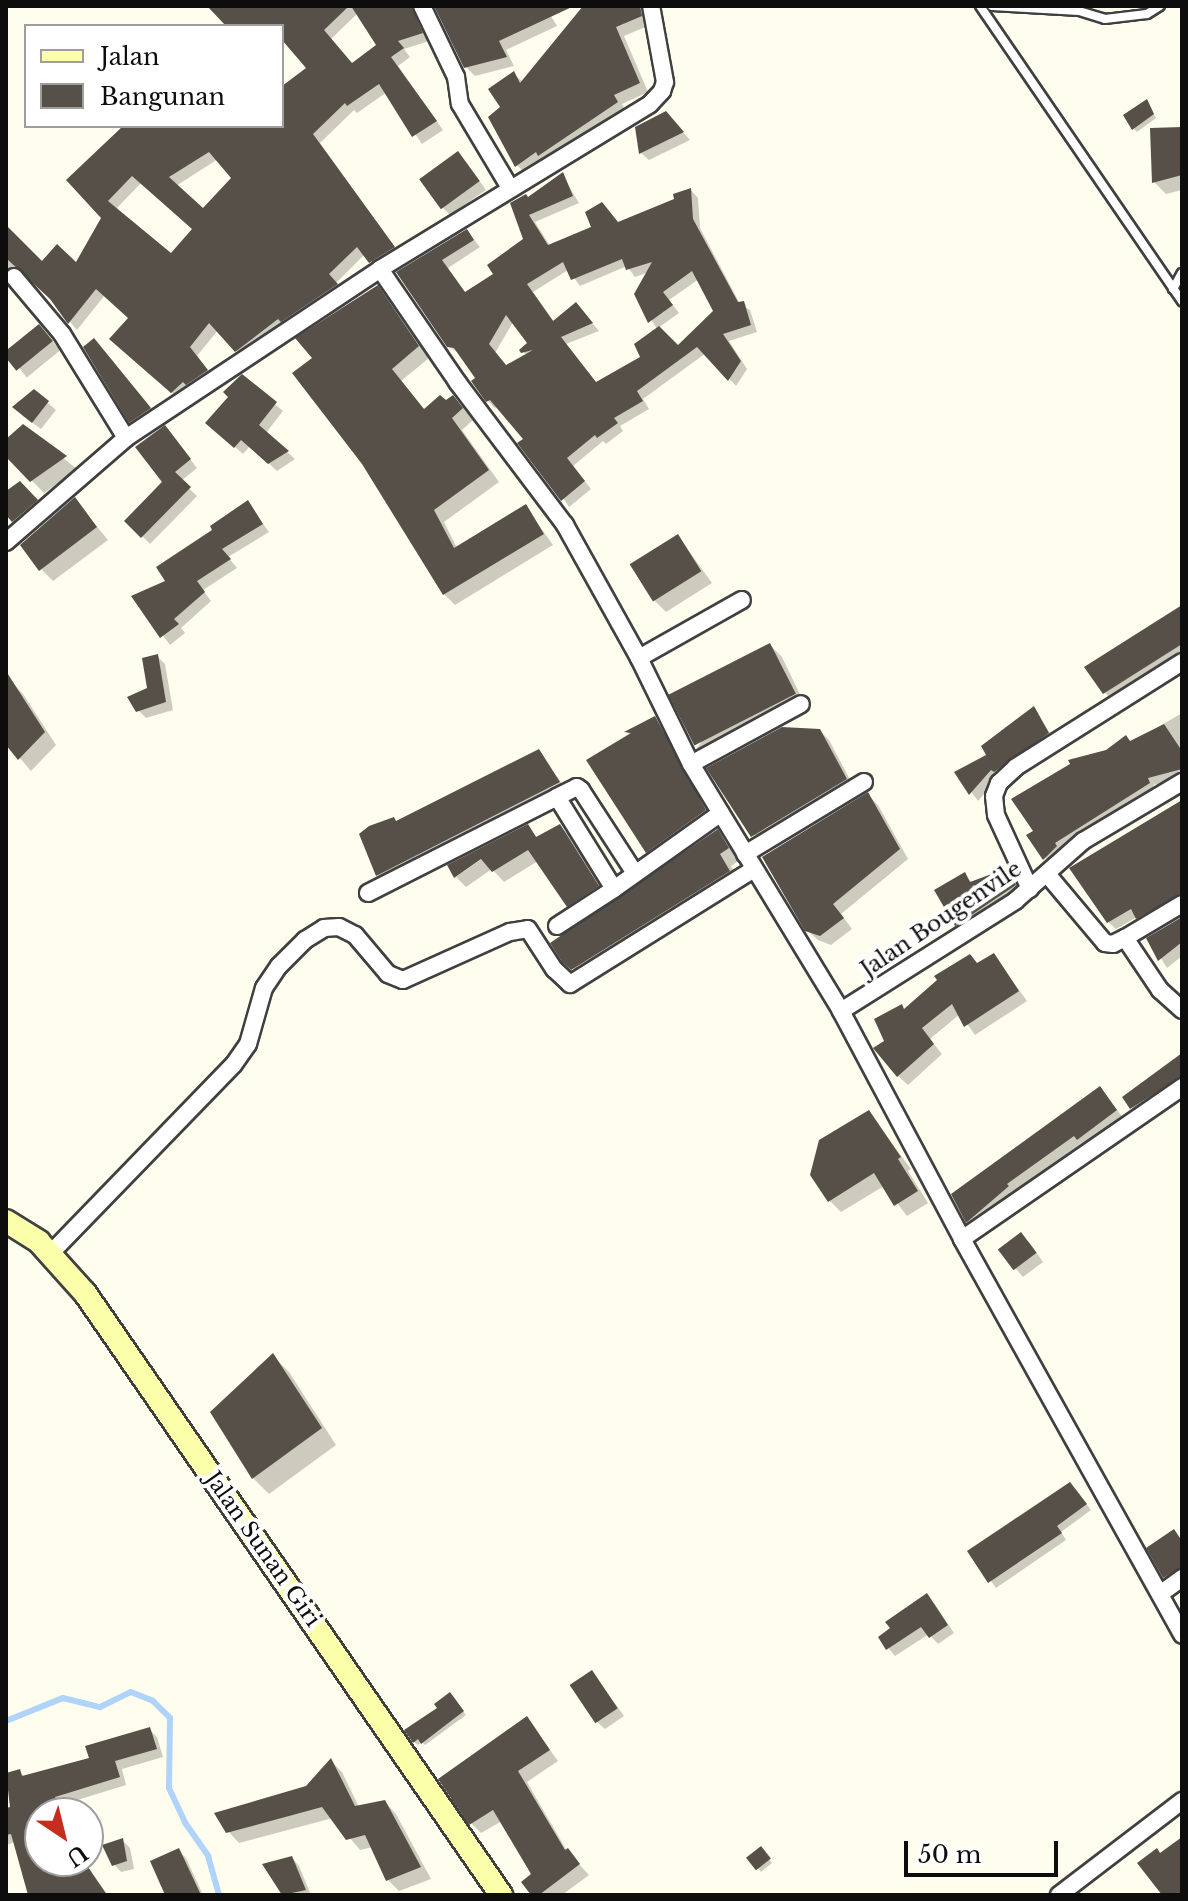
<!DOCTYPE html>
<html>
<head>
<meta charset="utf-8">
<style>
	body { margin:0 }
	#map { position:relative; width:1188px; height:1901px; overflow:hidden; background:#fffeee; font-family:"Libre Baskerville",serif }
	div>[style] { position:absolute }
	.shadow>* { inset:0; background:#0003; transform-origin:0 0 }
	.stream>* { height:6px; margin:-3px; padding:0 3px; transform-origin:3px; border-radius:3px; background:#afd3f9 }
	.building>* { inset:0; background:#575049; transform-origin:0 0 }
	.roads { filter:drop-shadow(2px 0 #404040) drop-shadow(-2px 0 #404040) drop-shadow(0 2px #404040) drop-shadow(0 -2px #404040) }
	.lane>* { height:8px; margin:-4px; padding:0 4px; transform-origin:4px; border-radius:4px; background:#fff }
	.street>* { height:16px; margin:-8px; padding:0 8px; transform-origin:8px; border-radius:8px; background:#fff }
	.secondary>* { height:22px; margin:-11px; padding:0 11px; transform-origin:11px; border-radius:11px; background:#fcffa9 }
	span { translate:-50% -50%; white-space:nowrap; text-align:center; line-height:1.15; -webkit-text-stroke:8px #fff; paint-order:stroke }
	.street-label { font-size:22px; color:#0d0d0d }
	.frame { position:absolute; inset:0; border:8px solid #0d0d0d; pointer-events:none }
	.legend { position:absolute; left:24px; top:24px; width:260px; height:104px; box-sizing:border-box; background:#fff; border:2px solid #9e9e9e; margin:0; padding:10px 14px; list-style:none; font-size:24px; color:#0d0d0d }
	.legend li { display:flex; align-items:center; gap:16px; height:40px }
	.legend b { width:40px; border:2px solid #9e9e9e }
	.north { position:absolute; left:24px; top:1797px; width:80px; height:80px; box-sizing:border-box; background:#fff; border:2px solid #9e9e9e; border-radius:50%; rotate:145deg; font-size:22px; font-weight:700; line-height:32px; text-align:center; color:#0d0d0d }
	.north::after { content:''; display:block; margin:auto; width:28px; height:36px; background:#c52e1e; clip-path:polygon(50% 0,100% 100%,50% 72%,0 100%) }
	.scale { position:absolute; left:904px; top:1841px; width:154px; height:36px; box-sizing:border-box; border:4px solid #0d0d0d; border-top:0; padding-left:10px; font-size:24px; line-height:28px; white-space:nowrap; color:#0d0d0d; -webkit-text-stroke:6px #fff; paint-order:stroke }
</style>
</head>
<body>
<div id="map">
	<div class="shadow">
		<div style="clip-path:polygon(evenodd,209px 6px,408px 6px,429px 41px,404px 49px,410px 57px,398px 66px,443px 130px,422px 144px,387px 92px,357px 113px,354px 110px,320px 143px,401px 256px,379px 270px,365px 254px,336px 283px,344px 293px,245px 359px,218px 330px,197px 356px,214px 379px,180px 400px,119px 347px,131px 319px,105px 295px,77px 330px,30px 276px,20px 269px,6px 283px,6px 242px,42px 264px,77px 265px,104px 218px,126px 126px,282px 126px,282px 86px,309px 68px,282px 36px,282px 26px,228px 26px,209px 6px,358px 13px,379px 46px,352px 65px,331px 39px,358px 13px,209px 6px,218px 159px,234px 178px,203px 211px,176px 186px,218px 159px,209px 6px,142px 182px,195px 230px,171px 256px,115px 210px,142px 182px)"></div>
		<div style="clip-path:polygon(434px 6px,545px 6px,557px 26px,506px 50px,514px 66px,475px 76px,466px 67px)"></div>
		<div style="clip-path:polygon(586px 6px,643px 6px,650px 25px,624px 36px,648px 92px,622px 104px,626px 112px,526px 174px,517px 165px,503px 107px,514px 74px,523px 82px)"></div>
		<div style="clip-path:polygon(1147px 102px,1156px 118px,1137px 132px,1134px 129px)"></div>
		<div style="clip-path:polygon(673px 121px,690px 140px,649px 160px,641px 153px)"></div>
		<div style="clip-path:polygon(1182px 129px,1182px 190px,1166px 194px,1154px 182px)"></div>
		<div style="clip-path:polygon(466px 162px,486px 190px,450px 215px,443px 208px)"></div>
		<div style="clip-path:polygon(evenodd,562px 175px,579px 203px,535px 222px,550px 246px,618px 224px,676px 201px,691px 190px,698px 198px,700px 228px,740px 304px,750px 310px,757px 332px,729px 341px,747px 369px,736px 386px,706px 353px,643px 399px,649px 409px,620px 426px,623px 431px,606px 444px,603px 441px,573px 466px,591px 489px,569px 507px,526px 439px,498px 406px,495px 408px,488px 401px,473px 382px,478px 378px,461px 355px,448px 346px,398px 273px,467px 231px,480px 247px,448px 268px,466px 294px,496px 274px,525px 240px,528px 199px,562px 175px,627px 266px,635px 277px,649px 272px,636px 294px,657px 329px,643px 357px,597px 384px,566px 344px,599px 331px,583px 312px,555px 323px,533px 292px,568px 270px,580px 286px,627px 266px,562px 175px,699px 279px,715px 311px,678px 348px,658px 328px,679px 313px,669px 300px,699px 279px,562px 175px,513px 322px,530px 343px,522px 350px,527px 356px,506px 367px,495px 353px,513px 322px)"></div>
		<div style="clip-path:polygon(378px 288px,429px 358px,401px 381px,425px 411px,453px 397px,464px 409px,473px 420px,462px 430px,499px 482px,444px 522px,457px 548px,526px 507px,553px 545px,455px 605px,444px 594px,315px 358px)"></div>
		<div style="left:47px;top:334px;width:21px;height:43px;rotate:51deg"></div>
		<div style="clip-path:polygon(102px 348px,157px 416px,139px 429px,131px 421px)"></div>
		<div style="clip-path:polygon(242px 376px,283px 411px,266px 433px,295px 459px,277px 471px,250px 446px,243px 454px,216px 430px)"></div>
		<div style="clip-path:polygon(34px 391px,56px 410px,41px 429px,22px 415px)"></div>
		<div style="clip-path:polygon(23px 426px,77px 469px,44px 493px,6px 454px,6px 442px)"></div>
		<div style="clip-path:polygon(172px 436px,197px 468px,181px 481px,197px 496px,150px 544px,127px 521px,163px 480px)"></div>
		<div style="clip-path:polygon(19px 484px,44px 509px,21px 528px,6px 512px,6px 494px)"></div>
		<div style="clip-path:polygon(75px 500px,108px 540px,53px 581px,41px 569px)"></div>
		<div style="clip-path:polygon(247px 502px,269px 532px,228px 557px,237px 568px,203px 590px,211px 601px,181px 628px,185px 633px,170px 645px,134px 597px,168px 581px)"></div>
		<div style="clip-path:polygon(678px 536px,712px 583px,666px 612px,654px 600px)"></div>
		<div style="clip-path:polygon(1182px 608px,1182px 654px,1155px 676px,1112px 700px,1105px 693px)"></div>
		<div style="clip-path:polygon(770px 645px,782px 657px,806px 707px,710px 760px,697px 748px)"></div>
		<div style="clip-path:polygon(158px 657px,165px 664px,173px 710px,146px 718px,138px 710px,149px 689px)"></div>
		<div style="clip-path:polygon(11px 682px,23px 694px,56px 745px,31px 771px,6px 742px,6px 684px)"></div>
		<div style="clip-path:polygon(1034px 709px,1055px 741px,999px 777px,978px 801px,957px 773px,989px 756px)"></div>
		<div style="clip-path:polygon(1182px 713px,1182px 778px,1153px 785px,1156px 791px,1052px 866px,1029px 836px,1131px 743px)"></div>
		<div style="clip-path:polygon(655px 719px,712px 818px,655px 859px,648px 852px,631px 736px,627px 732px)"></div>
		<div style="clip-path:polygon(820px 731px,829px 740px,855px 789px,762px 845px,709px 769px)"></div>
		<div style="clip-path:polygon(539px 752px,568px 792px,387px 884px,378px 875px,396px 822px)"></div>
		<div style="clip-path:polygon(868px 795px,878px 805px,908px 859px,841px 914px,852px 929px,831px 945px,818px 940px,807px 930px)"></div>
		<div style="clip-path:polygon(1182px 802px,1182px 903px,1145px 925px,1137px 917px,1116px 929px,1108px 922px)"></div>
		<div style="clip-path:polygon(560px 826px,571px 837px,608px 897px,579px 916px,538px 861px,504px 882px,492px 869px,466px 887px,456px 877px,527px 827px,538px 838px)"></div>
		<div style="clip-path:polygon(717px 832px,740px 860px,731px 866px,741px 884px,585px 981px,553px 944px)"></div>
		<div style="clip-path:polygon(1007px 870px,1023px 894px,964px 932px,957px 925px,964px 875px,973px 883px)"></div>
		<div style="clip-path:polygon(1182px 918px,1182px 956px,1167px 968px,1149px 939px)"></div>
		<div style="clip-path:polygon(994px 955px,1027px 1001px,975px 1035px,960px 1014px,930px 1039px,942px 1054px,908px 1085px,898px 1076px,886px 1042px,901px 1006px,905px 1010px)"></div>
		<div style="clip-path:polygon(1182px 1055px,1182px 1086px,1140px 1116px,1125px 1098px)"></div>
		<div style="clip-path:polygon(1107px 1097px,1124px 1119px,1086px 1146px,1082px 1143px,1014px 1192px,1016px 1195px,975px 1229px,967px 1221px,953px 1195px)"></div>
		<div style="clip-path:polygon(868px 1112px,911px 1169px,908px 1171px,928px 1203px,907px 1216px,884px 1186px,841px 1212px,829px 1200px)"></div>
		<div style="clip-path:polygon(1029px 1242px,1043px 1262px,1023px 1277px,1000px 1250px)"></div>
		<div style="clip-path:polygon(273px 1356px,289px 1372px,336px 1445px,269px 1494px,253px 1478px)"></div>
		<div style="clip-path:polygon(1076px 1490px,1091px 1510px,1061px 1532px,1066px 1540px,996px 1588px,970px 1551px)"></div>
		<div style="clip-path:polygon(1173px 1532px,1182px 1541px,1182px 1581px,1174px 1586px,1165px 1577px)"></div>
		<div style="clip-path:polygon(934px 1603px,954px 1633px,938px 1644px,929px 1634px,895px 1656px,880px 1638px)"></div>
		<div style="clip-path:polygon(592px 1672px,624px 1716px,605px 1729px,597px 1722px)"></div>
		<div style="clip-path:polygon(453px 1698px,466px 1715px,425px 1745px,422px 1742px,418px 1745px,414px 1742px)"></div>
		<div style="clip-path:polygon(527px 1718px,558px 1761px,527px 1782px,567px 1851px,589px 1875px,562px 1895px,533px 1895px,534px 1875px,502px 1821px,481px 1833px,471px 1823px)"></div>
		<div style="clip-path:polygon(149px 1729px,157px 1737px,163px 1757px,122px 1769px,126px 1785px,58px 1806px,64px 1813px,40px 1813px,40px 1861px,71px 1861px,76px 1869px,86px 1866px,108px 1895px,30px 1895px,15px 1842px,6px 1845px,6px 1811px,13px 1808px,6px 1775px,19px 1771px,25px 1777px,91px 1759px)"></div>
		<div style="clip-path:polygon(331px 1761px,342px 1772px,359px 1807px,385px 1802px,396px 1814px,431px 1879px,399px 1891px,388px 1880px,373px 1847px,360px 1850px,333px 1818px,239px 1843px,228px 1831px,307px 1788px)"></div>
		<div style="clip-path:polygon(122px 1840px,130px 1848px,134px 1869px,121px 1872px,114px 1864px)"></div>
		<div style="clip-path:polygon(178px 1850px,186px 1858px,203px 1895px,157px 1895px,167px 1893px)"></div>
		<div style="clip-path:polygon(764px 1852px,772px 1863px,761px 1872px,749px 1858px)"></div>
		<div style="clip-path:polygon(292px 1858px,299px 1866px,311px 1895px,285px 1895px,265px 1865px)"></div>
	</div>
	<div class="stream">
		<div style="left:6px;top:1721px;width:61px;rotate:-22deg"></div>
		<div style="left:63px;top:1698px;width:38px;rotate:14deg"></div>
		<div style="left:100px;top:1707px;width:34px;rotate:-26deg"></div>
		<div style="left:131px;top:1692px;width:24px;rotate:22deg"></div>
		<div style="left:153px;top:1701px;width:24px;rotate:45deg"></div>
		<div style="left:170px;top:1718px;width:70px;rotate:90.8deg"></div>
		<div style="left:169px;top:1788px;width:40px;rotate:65deg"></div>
		<div style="left:186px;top:1824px;width:39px;rotate:55deg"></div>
		<div style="left:208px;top:1856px;width:41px;rotate:74.2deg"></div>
	</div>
	<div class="building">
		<div style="clip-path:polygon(evenodd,207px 6px,349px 6px,324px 30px,352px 63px,376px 45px,351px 6px,411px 6px,423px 33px,398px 41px,404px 48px,391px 57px,437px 121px,412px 137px,379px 84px,347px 106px,345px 103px,313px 134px,395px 247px,369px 263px,357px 247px,329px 274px,338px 284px,281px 322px,278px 319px,235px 352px,209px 323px,190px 347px,208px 370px,186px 385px,183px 382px,171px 393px,109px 339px,128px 318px,96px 289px,68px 324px,50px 299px,6px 258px,6px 225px,42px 261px,57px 244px,76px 262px,101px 218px,66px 180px,123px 126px,282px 126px,282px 86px,306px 68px,282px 40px,282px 26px,226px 26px,207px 6px,209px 152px,231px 178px,203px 208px,169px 177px,209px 152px,207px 6px,132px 176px,192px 229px,171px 253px,108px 201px,132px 176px)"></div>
		<div style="clip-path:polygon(434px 6px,574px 6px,499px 41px,507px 57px,464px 68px)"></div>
		<div style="clip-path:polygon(583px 6px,640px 6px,642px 16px,616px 27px,640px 83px,614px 95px,618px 102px,538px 156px,536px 152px,515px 167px,488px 117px,500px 107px,488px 89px,514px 71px,520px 83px)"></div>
		<div style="clip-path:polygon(1147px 99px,1154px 114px,1132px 130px,1123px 115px)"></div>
		<div style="clip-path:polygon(666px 111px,684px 132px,639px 154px,635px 127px)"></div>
		<div style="clip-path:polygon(1182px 127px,1182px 175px,1152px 183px,1150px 128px)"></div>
		<div style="left:458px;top:151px;width:37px;height:48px;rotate:54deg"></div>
		<div style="clip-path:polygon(evenodd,563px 172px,573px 196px,529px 215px,548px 245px,591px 227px,585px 212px,602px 202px,618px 222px,674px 199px,673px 194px,691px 188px,693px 219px,738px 302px,744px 301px,751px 325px,723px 334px,741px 361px,728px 381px,697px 347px,637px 391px,643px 401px,614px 418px,618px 423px,597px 438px,595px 435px,567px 458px,585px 481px,561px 501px,517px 443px,523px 439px,490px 400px,486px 402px,471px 381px,475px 378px,454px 348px,447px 347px,396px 272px,467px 229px,474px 240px,442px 260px,465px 292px,493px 274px,487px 265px,523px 239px,510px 203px,526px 194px,528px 197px,563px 172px,622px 259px,626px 270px,652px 262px,634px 294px,648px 323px,673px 305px,663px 292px,692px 271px,713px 311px,678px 345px,659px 326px,634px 344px,640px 357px,596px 382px,561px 337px,593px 323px,576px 302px,553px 321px,527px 284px,563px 262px,571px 280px,622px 259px,563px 172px,506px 315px,527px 343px,519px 350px,521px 353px,533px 350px,506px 365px,489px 344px,506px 315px)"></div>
		<div style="clip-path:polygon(378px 285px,419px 346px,392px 369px,424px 409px,440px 395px,446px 400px,453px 395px,463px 408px,452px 418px,489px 470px,434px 510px,454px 548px,526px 504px,544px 534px,443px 595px,362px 464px,292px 373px,312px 358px,295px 338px)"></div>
		<div style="left:39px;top:324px;width:22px;height:47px;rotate:51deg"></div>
		<div style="clip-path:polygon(94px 338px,151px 408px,129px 423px,83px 347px)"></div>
		<div style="clip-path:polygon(242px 374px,277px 402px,259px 425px,289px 451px,268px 464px,241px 440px,234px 448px,205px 423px,228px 397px,223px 392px)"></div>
		<div style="clip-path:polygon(34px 389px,49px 401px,32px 423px,12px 407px)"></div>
		<div style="clip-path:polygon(23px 424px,67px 456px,30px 482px,6px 457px,6px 439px)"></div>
		<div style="clip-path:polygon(165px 425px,191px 459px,175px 472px,191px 487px,141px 538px,124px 521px,162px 482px,135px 447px)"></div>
		<div style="clip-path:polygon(20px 481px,38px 500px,12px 522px,6px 515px,6px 491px)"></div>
		<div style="clip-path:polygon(75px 497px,97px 527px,39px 571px,20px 545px)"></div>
		<div style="clip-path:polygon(248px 500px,263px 524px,222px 549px,231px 559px,197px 581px,205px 592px,174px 619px,179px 624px,160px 638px,131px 596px,165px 581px,156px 567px,212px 530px,210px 526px)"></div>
		<div style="left:678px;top:534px;width:44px;height:57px;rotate:58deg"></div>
		<div style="clip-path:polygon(1182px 605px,1182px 644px,1103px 694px,1084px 667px)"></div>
		<div style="left:770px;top:643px;width:57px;height:114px;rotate:63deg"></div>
		<div style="clip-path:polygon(158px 654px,166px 702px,136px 712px,127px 697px,147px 688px,142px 658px)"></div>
		<div style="clip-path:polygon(6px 671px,45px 732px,18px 760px,6px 745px)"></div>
		<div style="clip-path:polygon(1034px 706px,1049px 733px,994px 772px,991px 770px,969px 795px,954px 772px,986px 755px,981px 746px)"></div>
		<div style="clip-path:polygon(655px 716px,706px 810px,646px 853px,586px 760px,631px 733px,624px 732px)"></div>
		<div style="clip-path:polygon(1164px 724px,1182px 751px,1182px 769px,1148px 778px,1150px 783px,1055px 843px,1057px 846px,1043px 860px,1026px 835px,1033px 831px,1011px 799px,1070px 764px,1068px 760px,1106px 750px,1126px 735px,1130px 741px)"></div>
		<div style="clip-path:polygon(782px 727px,820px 729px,847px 779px,751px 837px,706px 768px)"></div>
		<div style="clip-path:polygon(539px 749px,560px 782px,376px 876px,359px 834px,369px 826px,394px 817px,396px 821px)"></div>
		<div style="clip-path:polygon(868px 792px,900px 849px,833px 904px,844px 918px,820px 936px,805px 931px,762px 857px)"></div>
		<div style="clip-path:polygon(1182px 800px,1182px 893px,1136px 919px,1131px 909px,1107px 923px,1069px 868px)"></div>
		<div style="clip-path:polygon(528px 824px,536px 837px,560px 824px,599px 886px,567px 907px,528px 850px,492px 872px,481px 859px,454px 878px,447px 865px)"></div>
		<div style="clip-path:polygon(718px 829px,729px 848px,720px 854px,730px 871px,571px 970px,562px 962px,550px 943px)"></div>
		<div style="clip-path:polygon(1008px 868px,1016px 885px,955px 926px,934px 890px,965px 872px,970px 882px)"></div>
		<div style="clip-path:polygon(1182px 917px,1182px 942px,1158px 961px,1146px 938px)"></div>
		<div style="clip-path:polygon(994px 953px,1019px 991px,964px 1027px,952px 1004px,922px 1028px,934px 1044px,897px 1077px,873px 1048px,884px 1041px,874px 1019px,902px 1004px,904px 1009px,937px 980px,934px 976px,970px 954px,977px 963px)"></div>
		<div style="clip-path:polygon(1182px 1053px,1182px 1076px,1130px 1109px,1122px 1097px)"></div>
		<div style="clip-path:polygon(1100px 1086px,1117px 1110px,1077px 1140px,1074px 1136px,1007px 1184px,1009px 1186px,966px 1223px,951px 1194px)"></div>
		<div style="clip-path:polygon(869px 1110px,901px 1157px,898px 1159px,918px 1191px,894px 1206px,874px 1173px,828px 1202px,810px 1175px,819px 1140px)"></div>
		<div style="left:1021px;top:1232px;width:26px;height:29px;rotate:53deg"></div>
		<div style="clip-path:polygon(273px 1353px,322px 1428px,252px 1479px,210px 1412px)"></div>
		<div style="clip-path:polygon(1070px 1482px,1087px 1504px,1057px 1526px,1062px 1533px,988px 1583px,967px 1551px)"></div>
		<div style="clip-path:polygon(1174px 1529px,1182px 1541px,1182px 1567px,1163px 1578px,1146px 1548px)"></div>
		<div style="clip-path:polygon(927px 1593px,948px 1625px,929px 1638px,921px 1627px,886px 1650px,878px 1637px,890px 1628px,885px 1622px)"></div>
		<div style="left:592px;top:1670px;width:46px;height:27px;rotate:56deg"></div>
		<div style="clip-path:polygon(450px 1692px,464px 1711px,421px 1744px,418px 1739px,413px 1743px,404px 1730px,437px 1708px,434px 1704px)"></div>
		<div style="clip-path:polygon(527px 1716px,550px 1750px,518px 1771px,565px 1850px,568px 1848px,580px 1864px,539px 1895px,531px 1895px,521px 1882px,531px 1874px,493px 1810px,469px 1825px,438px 1779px)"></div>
		<div style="clip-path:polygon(150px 1727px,157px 1749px,115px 1761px,120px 1777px,55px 1797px,61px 1813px,40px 1813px,40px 1861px,70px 1861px,72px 1868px,86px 1864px,107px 1895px,28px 1895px,11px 1834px,6px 1835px,6px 1808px,10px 1807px,6px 1773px,20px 1769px,22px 1776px,89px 1758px,85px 1746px)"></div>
		<div style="clip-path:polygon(331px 1758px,355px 1806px,385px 1800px,421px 1867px,386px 1881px,365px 1835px,346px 1840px,322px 1807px,226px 1833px,214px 1813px,306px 1786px)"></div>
		<div style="clip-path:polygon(1182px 1837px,1182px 1895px,1162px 1895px,1137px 1863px,1157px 1848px,1160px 1853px)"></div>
		<div style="clip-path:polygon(123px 1838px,127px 1861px,112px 1866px,102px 1845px)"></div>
		<div style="left:761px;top:1846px;width:16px;height:19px;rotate:52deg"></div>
		<div style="clip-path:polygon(179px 1848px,201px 1895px,165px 1895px,150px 1861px)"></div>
		<div style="clip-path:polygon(292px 1856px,306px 1890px,282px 1895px,262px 1864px)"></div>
	</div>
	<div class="roads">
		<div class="lane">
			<div style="left:980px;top:6px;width:358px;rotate:55.6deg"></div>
			<div style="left:992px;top:6px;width:87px;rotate:3.3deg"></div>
			<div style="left:1079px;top:11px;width:27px;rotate:17deg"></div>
			<div style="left:1105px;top:19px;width:42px;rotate:-6.8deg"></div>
			<div style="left:1147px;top:14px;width:15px;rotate:-32deg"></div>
			<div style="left:1173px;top:289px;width:18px;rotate:-61deg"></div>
		</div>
		<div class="street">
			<div style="left:422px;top:6px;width:79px;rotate:64.4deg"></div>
			<div style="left:456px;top:77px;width:27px;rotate:82deg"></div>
			<div style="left:460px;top:104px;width:98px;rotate:59.2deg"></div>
			<div style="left:380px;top:269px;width:138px;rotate:55.6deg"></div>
			<div style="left:458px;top:383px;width:178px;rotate:53deg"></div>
			<div style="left:565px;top:525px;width:152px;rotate:60.9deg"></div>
			<div style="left:639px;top:658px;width:118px;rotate:63.9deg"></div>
			<div style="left:691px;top:764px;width:289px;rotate:58.7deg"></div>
			<div style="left:841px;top:1011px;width:258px;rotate:62deg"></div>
			<div style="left:962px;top:1239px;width:453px;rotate:60.9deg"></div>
			<div style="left:14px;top:277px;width:75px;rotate:49.9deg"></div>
			<div style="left:62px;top:334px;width:122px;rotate:58.4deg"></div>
			<div style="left:6px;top:542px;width:159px;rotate:-40.9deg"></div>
			<div style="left:126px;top:438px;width:305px;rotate:-33.6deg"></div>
			<div style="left:380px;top:269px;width:316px;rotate:-31.4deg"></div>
			<div style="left:650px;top:104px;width:18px;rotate:-47deg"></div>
			<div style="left:662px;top:91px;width:9px;rotate:-72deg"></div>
			<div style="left:665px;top:82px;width:77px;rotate:-100.4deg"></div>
			<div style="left:639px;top:658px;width:118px;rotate:-29.4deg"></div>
			<div style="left:691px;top:764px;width:125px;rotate:-28.6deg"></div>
			<div style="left:557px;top:797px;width:22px;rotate:-27deg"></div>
			<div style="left:577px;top:787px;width:5px;rotate:37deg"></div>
			<div style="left:581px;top:790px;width:99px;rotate:57deg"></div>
			<div style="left:745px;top:854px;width:139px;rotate:-31.2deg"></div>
			<div style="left:1047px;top:874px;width:90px;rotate:50deg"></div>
			<div style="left:1105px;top:943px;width:8px;rotate:7deg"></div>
			<div style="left:1113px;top:944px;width:13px;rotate:-27deg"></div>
			<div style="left:1125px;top:938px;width:66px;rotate:-30.8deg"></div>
			<div style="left:1030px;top:889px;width:81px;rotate:-114.7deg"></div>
			<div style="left:996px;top:815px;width:19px;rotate:-96deg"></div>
			<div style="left:994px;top:796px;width:14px;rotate:-69deg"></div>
			<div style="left:999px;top:783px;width:23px;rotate:-43deg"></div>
			<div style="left:1016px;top:767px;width:196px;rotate:-32.3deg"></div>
			<div style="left:368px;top:893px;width:212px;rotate:-26.9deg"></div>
			<div style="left:557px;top:797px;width:108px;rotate:58.2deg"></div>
			<div style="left:614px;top:889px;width:131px;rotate:-35.4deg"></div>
			<div style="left:557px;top:926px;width:68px;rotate:-33deg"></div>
			<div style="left:1125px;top:938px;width:63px;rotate:56.1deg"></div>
			<div style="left:1160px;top:990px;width:30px;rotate:42deg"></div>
			<div style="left:841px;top:1011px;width:206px;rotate:-32.3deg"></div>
			<div style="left:1015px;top:901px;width:91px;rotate:-41.4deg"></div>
			<div style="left:1083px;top:841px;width:115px;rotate:-30.8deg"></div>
			<div style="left:962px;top:1239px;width:267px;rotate:-34.6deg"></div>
			<div style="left:50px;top:1254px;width:264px;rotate:-45.9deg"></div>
			<div style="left:234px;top:1064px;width:24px;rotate:-55deg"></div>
			<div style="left:248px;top:1044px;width:58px;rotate:-74.1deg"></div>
			<div style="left:264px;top:988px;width:27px;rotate:-56deg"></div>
			<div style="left:279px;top:966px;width:37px;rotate:-45deg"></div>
			<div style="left:305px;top:940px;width:22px;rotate:-32deg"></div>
			<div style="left:324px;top:928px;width:15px;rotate:-4deg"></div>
			<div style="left:339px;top:927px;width:18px;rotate:27deg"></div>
			<div style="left:355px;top:935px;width:51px;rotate:49.8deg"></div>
			<div style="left:388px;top:974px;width:16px;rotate:22deg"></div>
			<div style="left:403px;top:980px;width:117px;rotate:-24.2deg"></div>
			<div style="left:510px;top:932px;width:18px;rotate:-9deg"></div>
			<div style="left:528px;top:929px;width:48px;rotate:57deg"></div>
			<div style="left:554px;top:969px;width:22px;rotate:43deg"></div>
			<div style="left:570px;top:984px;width:217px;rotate:-32deg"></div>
			<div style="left:1160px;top:1594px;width:27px;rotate:-36deg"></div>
			<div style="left:1059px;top:1895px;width:155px;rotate:-37.4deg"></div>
		</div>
		<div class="secondary">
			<div style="left:6px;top:1221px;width:39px;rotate:32deg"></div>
			<div style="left:39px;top:1242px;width:69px;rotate:48deg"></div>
			<div style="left:85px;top:1293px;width:732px;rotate:55.35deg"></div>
		</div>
	</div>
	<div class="street-label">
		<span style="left:941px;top:919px;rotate:-34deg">Jalan Bougenvile</span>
		<span style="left:263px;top:1549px;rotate:55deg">Jalan Sunan Giri</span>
	</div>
	<div class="frame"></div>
	<ul class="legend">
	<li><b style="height:10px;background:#fcffa9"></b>Jalan</li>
	<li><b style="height:22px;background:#575049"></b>Bangunan</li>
	</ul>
	<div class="north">U</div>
	<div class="scale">50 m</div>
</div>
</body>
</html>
